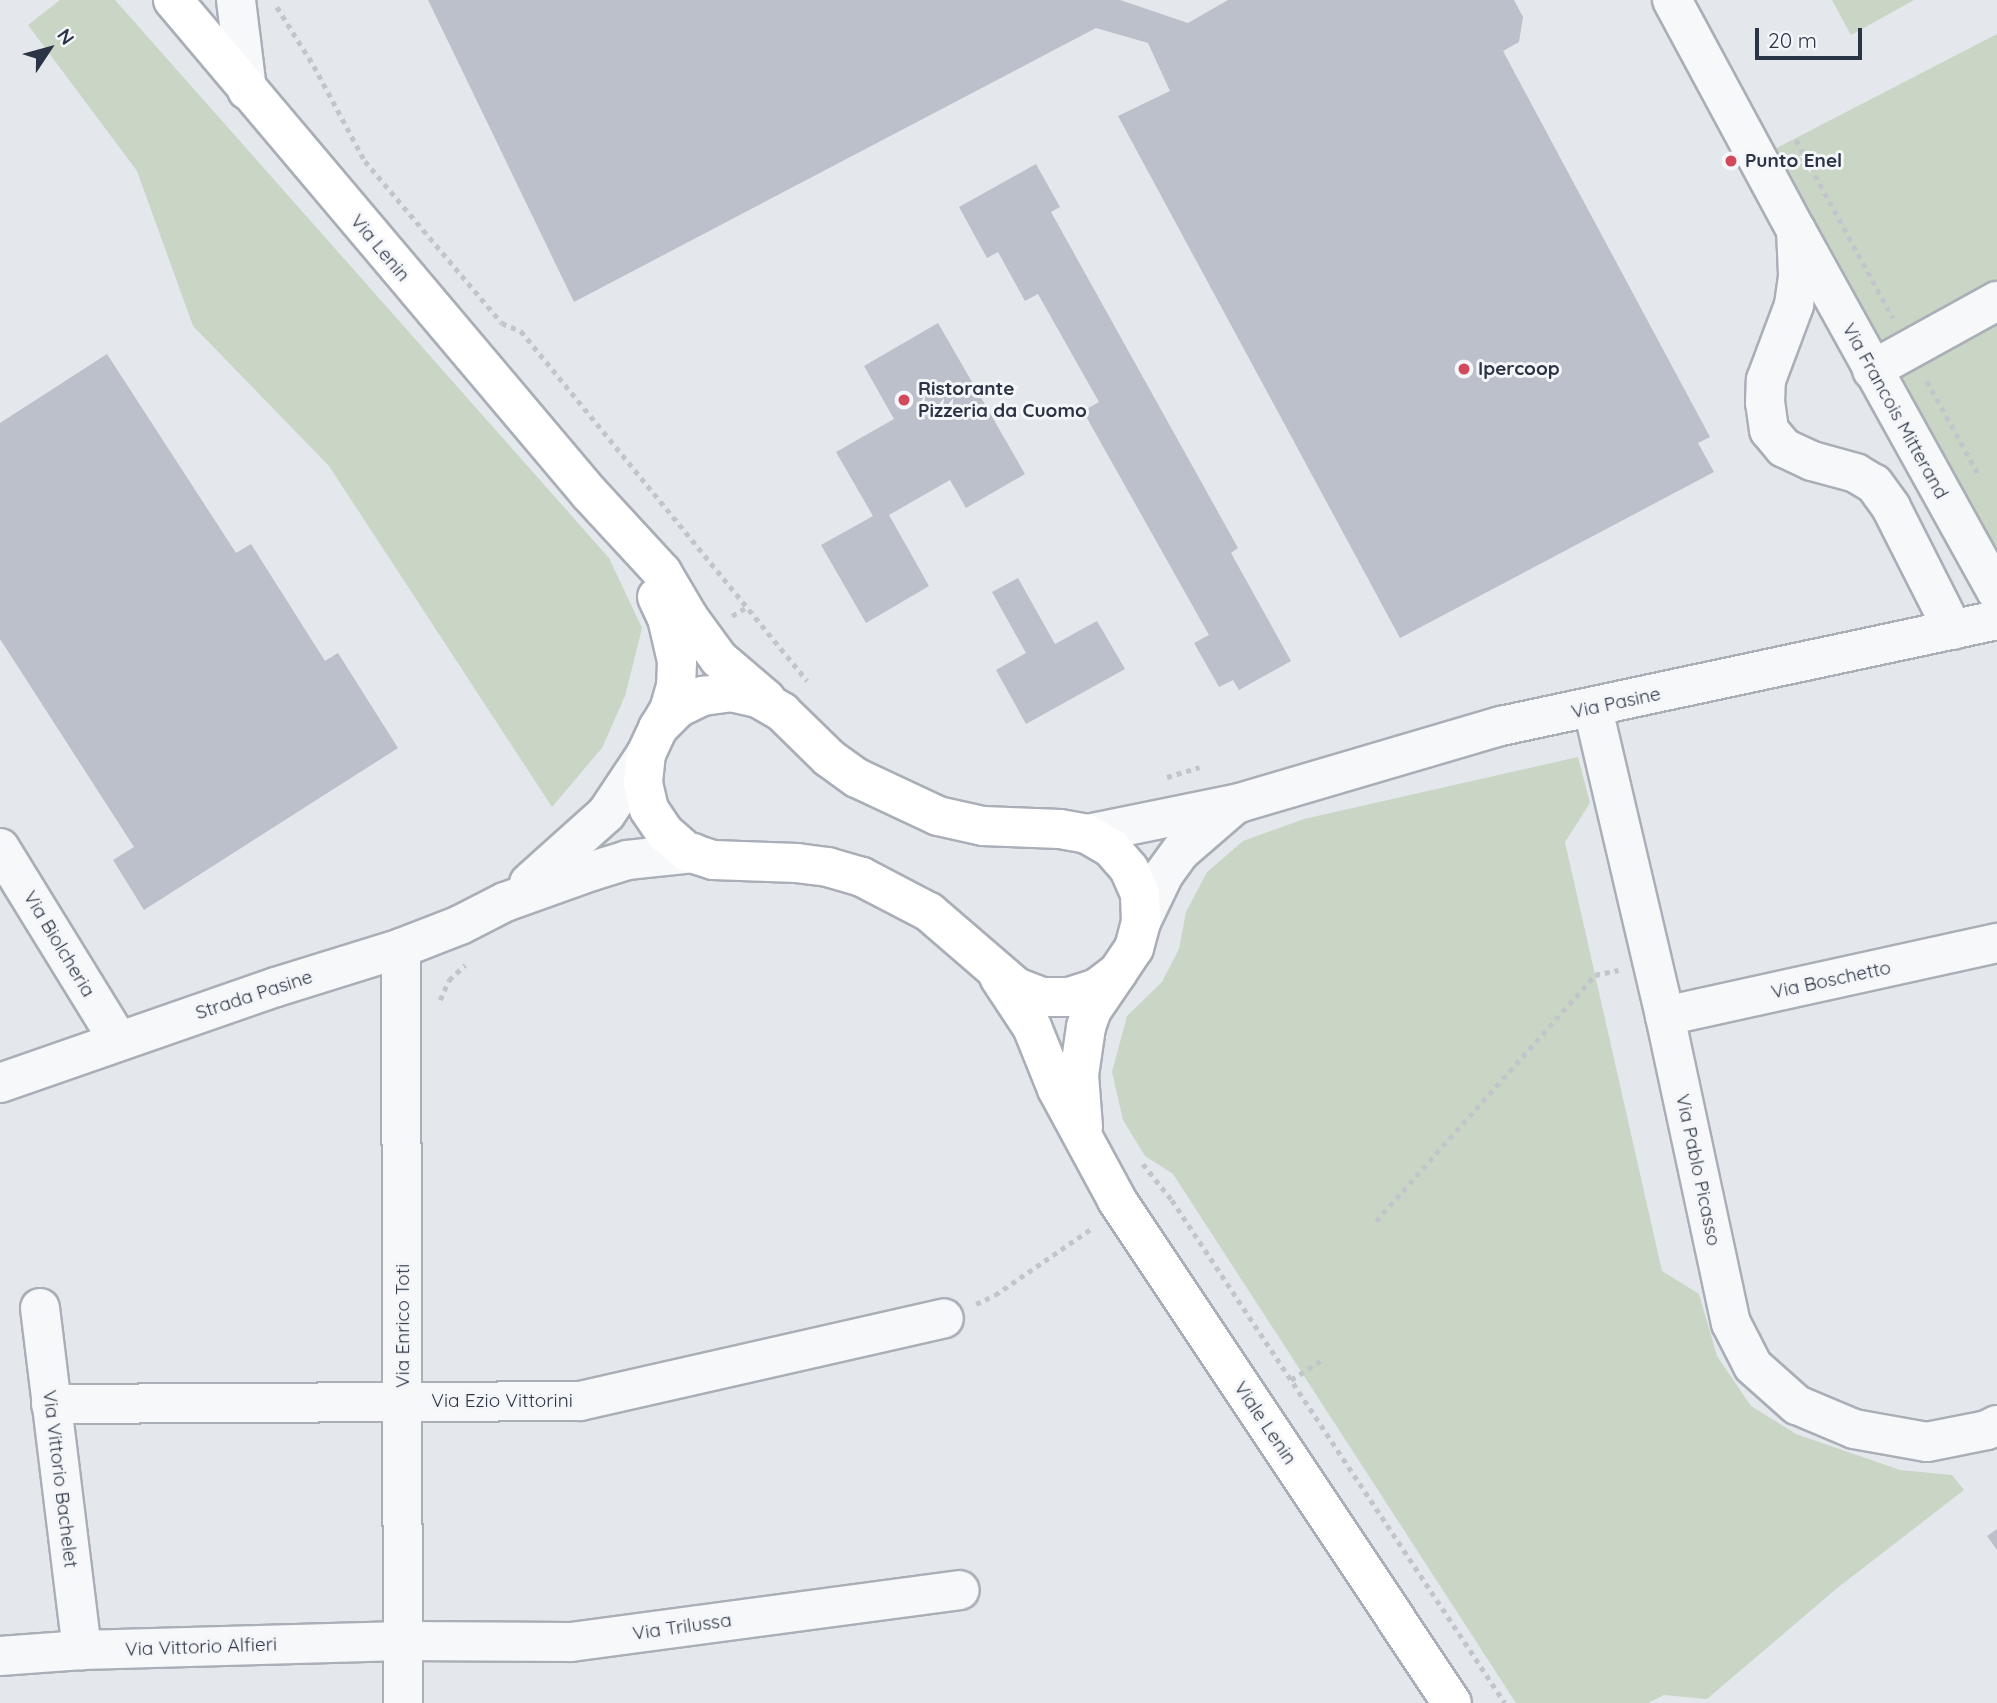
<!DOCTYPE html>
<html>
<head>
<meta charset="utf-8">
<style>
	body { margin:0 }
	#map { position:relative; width:1997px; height:1703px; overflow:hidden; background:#e4e7ec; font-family:Quicksand,sans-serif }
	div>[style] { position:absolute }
	.green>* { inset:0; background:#c9d6c5 }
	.building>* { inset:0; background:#bbc0ca }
	.path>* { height:4.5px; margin-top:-2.25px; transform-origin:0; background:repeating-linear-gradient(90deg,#c2c5cb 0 5px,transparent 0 10px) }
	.roads { filter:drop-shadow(2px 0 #a9aeb7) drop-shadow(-2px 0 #a9aeb7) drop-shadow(0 2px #a9aeb7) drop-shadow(0 -2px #a9aeb7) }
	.minor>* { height:38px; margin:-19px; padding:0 19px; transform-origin:19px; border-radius:19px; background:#f7f8fa }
	.major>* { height:38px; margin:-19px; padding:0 19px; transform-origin:19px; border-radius:19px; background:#fff }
	.dots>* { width:19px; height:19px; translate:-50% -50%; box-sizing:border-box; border:4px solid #f4f6f9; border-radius:50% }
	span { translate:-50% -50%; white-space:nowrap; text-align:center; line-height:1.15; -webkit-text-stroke:6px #f4f6f9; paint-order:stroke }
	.poi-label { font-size:19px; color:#2b3445; font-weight:700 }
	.left { translate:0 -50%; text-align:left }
	.street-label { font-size:19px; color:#2b3445 }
	.north { position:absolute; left:14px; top:14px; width:70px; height:70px; -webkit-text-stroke:5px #f4f6f9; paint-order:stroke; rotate:54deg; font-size:19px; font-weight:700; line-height:28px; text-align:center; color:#2b3445 }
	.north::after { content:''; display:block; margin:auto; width:24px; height:32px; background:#2b3445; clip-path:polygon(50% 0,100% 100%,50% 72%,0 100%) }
	.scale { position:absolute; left:1755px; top:28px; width:107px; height:32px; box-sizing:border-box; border:4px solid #2b3445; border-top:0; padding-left:9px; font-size:21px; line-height:24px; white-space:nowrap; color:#2b3445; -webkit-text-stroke:5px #f4f6f9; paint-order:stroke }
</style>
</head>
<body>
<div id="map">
	<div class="green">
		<div style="clip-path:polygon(60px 0,115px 0,609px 558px,642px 628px,625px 696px,602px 748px,552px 807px,329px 466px,193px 326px,137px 171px,28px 25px)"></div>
		<div style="clip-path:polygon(1832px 0,1914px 0,1851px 35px)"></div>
		<div style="clip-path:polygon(1997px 34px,1997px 569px,1765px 154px)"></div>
		<div style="clip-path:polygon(1578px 757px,1590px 803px,1565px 842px,1662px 1271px,1699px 1294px,1717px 1356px,1751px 1406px,1796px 1434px,1900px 1470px,1952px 1475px,1964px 1490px,1836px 1589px,1707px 1699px,1664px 1695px,1648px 1703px,1516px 1703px,1173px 1174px,1145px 1156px,1123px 1120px,1112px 1072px,1127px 1016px,1162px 982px,1179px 949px,1186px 912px,1207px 872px,1243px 841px,1304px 819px)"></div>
	</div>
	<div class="building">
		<div style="clip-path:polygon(428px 0,1120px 0,1188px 23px,1228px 0,1514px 0,1523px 17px,1519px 42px,1503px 51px,1710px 437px,1698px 443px,1714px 472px,1400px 638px,1118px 116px,1170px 91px,1148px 43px,1096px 28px,574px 302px)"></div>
		<div style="clip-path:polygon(1036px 164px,1060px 207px,1051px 212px,1238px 548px,1231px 553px,1291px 661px,1239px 690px,1233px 680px,1219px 687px,1194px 643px,1209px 635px,1083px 411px,1099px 402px,1038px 294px,1025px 301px,998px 252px,987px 258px,959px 207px)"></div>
		<div style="clip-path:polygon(938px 323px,1025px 474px,966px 508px,950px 480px,889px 515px,929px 586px,866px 623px,821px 545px,873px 516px,836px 452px,894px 419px,864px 366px)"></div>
		<div style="clip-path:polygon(107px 354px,236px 553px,251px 544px,325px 661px,338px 653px,398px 748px,144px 910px,113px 860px,134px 847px,0 639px,0 423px)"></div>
		<div style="clip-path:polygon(1018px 578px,1055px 644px,1097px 621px,1125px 669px,1026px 724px,996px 670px,1026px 653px,992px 592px)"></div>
		<div style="clip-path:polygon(1997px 1529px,1997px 1550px,1987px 1536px)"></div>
	</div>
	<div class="path">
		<div style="left:277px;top:7px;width:70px;rotate:57.9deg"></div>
		<div style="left:314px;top:66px;width:108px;rotate:61.8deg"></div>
		<div style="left:365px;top:161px;width:212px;rotate:49.8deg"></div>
		<div style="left:502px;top:323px;width:21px;rotate:23deg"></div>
		<div style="left:521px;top:331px;width:452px;rotate:50.7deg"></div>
		<div style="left:1796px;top:140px;width:203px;rotate:61.4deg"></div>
		<div style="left:1927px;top:381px;width:110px;rotate:61.1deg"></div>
		<div style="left:732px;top:616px;width:17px;rotate:-31deg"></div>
		<div style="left:1167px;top:777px;width:34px;rotate:-17deg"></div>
		<div style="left:440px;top:1000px;width:22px;rotate:-66deg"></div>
		<div style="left:449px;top:980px;width:22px;rotate:-43deg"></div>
		<div style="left:1143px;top:1164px;width:46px;rotate:51.1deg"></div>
		<div style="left:1172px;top:1200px;width:603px;rotate:56.49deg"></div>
		<div style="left:1376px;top:1221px;width:329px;rotate:-48.3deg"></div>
		<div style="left:1595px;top:975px;width:24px;rotate:-12deg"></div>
		<div style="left:976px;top:1304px;width:21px;rotate:-25deg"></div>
		<div style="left:995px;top:1295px;width:118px;rotate:-34.6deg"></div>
		<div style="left:1291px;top:1380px;width:35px;rotate:-33deg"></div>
	</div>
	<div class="roads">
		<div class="minor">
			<div style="left:236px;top:0;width:91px;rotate:83deg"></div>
			<div style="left:1672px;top:0;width:261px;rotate:61.7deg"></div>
			<div style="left:1872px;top:370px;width:143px;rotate:-28.9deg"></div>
			<div style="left:1953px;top:630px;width:138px;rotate:-116.8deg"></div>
			<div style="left:1891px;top:507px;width:29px;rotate:-126deg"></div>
			<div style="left:1874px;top:484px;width:21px;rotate:-149deg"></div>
			<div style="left:1856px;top:473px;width:46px;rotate:-164.7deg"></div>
			<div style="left:1812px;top:461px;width:31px;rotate:-155deg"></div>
			<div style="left:1784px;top:448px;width:23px;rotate:-130deg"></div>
			<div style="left:1769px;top:430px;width:27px;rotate:-98deg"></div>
			<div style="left:1765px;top:403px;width:23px;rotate:-88deg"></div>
			<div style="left:1766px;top:380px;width:80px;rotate:-69.5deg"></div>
			<div style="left:1794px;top:305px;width:30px;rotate:-82deg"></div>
			<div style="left:1798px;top:275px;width:45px;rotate:-92.5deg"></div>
			<div style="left:1796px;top:230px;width:414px;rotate:61deg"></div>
			<div style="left:1593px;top:709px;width:315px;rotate:76.8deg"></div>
			<div style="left:1665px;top:1016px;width:314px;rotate:77.9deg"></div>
			<div style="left:1731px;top:1323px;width:48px;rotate:62.9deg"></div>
			<div style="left:1753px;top:1366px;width:59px;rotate:41.6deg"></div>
			<div style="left:1797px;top:1405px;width:62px;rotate:22.8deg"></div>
			<div style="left:1854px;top:1429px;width:74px;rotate:10.1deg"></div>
			<div style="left:1927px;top:1442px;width:61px;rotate:-11.3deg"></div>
			<div style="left:1987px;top:1430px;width:11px;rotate:-27deg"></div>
			<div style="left:1087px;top:834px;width:155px;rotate:-11.5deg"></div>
			<div style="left:1239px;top:803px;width:273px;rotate:-16.4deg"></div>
			<div style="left:1501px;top:726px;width:507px;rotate:-12.06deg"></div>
			<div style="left:0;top:848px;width:225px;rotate:58.4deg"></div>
			<div style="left:529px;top:883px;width:103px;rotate:-41.9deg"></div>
			<div style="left:606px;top:814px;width:72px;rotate:-56.3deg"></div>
			<div style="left:1141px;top:922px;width:53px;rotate:-64.4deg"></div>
			<div style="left:1164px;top:874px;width:29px;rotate:-54deg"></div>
			<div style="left:1181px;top:851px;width:66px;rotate:-40.7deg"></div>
			<div style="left:401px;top:948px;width:755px;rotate:89.85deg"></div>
			<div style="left:1665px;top:1016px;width:340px;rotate:-12.4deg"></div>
			<div style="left:0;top:1083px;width:292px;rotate:-19.2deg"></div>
			<div style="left:276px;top:987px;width:131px;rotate:-17.3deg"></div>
			<div style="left:401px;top:948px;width:63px;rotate:-21.3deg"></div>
			<div style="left:460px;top:925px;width:51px;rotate:-27.1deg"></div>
			<div style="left:505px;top:902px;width:92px;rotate:-19.6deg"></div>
			<div style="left:592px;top:871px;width:37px;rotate:-17deg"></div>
			<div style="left:627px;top:860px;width:67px;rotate:-6deg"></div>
			<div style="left:40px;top:1308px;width:345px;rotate:83deg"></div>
			<div style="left:51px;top:1404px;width:529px;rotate:-0.32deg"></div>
			<div style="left:580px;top:1401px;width:373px;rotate:-12.8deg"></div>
			<div style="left:0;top:1656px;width:82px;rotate:-4.2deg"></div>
			<div style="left:82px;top:1650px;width:320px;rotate:-1.6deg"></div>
			<div style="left:402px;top:1641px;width:169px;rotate:0.3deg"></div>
			<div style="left:571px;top:1642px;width:392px;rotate:-7.6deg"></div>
		</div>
		<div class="major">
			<div style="left:173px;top:0;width:645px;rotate:49.84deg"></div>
			<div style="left:589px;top:493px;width:108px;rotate:47.3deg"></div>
			<div style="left:662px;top:572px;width:53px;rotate:59.6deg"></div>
			<div style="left:689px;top:618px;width:51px;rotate:53.8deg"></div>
			<div style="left:719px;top:659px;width:62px;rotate:40.4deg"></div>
			<div style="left:657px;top:597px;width:23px;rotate:65deg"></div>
			<div style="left:667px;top:618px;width:44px;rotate:76.9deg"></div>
			<div style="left:677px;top:661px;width:25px;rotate:92deg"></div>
			<div style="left:676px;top:686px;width:25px;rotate:106deg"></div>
			<div style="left:669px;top:710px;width:21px;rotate:121deg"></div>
			<div style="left:731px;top:692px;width:28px;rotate:13deg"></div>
			<div style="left:758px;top:698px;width:28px;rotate:30deg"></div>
			<div style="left:782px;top:712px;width:66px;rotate:44.4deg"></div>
			<div style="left:829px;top:758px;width:34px;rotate:36deg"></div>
			<div style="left:857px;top:778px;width:89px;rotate:25.1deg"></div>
			<div style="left:938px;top:816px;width:46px;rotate:12.5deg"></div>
			<div style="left:983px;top:826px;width:77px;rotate:2.2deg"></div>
			<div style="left:1060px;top:829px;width:27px;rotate:10deg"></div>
			<div style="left:1087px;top:834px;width:28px;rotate:30deg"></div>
			<div style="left:1111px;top:848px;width:28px;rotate:49deg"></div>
			<div style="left:1129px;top:869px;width:27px;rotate:66deg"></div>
			<div style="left:1140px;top:894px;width:28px;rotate:88deg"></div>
			<div style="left:1141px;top:922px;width:27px;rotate:105deg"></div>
			<div style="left:1134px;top:948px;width:29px;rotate:124deg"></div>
			<div style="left:1118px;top:972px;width:26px;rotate:143deg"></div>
			<div style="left:1097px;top:988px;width:28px;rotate:162deg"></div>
			<div style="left:1070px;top:997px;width:28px;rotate:180deg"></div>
			<div style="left:1042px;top:997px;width:28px;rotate:-159deg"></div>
			<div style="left:1016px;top:987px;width:115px;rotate:-139.2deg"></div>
			<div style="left:929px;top:912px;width:76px;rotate:-152.4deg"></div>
			<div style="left:862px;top:877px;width:35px;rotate:-164deg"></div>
			<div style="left:828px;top:867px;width:31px;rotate:-173deg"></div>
			<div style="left:797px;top:863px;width:84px;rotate:-178deg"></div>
			<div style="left:713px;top:860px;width:28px;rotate:-162deg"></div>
			<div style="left:686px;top:851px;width:28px;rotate:-139deg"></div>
			<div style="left:665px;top:833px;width:29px;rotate:-124deg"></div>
			<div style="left:649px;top:809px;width:28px;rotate:-103deg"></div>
			<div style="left:643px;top:782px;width:28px;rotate:-84deg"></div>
			<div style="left:646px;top:754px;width:29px;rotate:-65deg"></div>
			<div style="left:658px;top:728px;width:28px;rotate:-45deg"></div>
			<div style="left:678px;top:708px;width:28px;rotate:-26deg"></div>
			<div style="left:703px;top:696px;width:28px;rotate:-8deg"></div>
			<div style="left:999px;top:977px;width:60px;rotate:56.6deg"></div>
			<div style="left:1032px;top:1027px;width:67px;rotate:68deg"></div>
			<div style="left:1057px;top:1089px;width:126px;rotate:61.6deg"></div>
			<div style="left:1117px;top:1200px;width:604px;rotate:56.34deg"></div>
			<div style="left:1083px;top:1127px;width:52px;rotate:-94.4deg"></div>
			<div style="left:1079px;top:1075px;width:49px;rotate:-81.7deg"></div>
			<div style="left:1086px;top:1027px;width:18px;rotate:-71deg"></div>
			<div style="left:1092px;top:1010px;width:42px;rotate:-55.6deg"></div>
		</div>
	</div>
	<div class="dots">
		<div style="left:1731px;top:161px;background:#d1495b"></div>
		<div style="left:1464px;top:369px;background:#d1495b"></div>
		<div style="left:904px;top:400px;background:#d1495b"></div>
	</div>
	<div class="poi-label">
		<span class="left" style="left:1745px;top:161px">Punto Enel</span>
		<span class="left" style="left:1478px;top:369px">Ipercoop</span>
		<span class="left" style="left:918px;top:400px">Ristorante<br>Pizzeria da Cuomo</span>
	</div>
	<div class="street-label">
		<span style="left:380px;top:248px;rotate:50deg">Via Lenin</span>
		<span style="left:1895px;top:411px;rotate:61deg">Via Francois Mitterand</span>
		<span style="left:1616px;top:703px;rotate:-12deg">Via Pasine</span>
		<span style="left:59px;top:944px;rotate:59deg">Via Biolcheria</span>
		<span style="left:1831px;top:980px;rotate:-12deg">Via Boschetto</span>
		<span style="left:254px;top:995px;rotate:-18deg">Strada Pasine</span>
		<span style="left:1698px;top:1170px;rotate:78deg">Via Pablo Picasso</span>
		<span style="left:403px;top:1326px;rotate:-90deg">Via Enrico Toti</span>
		<span style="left:502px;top:1401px">Via Ezio Vittorini</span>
		<span style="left:1265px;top:1423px;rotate:56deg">Viale Lenin</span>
		<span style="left:60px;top:1479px;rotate:83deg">Via Vittorio Bachelet</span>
		<span style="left:682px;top:1627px;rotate:-8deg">Via Trilussa</span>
		<span style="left:201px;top:1647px;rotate:-2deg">Via Vittorio Alfieri</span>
	</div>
	<div class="north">N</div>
	<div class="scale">20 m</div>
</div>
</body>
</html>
